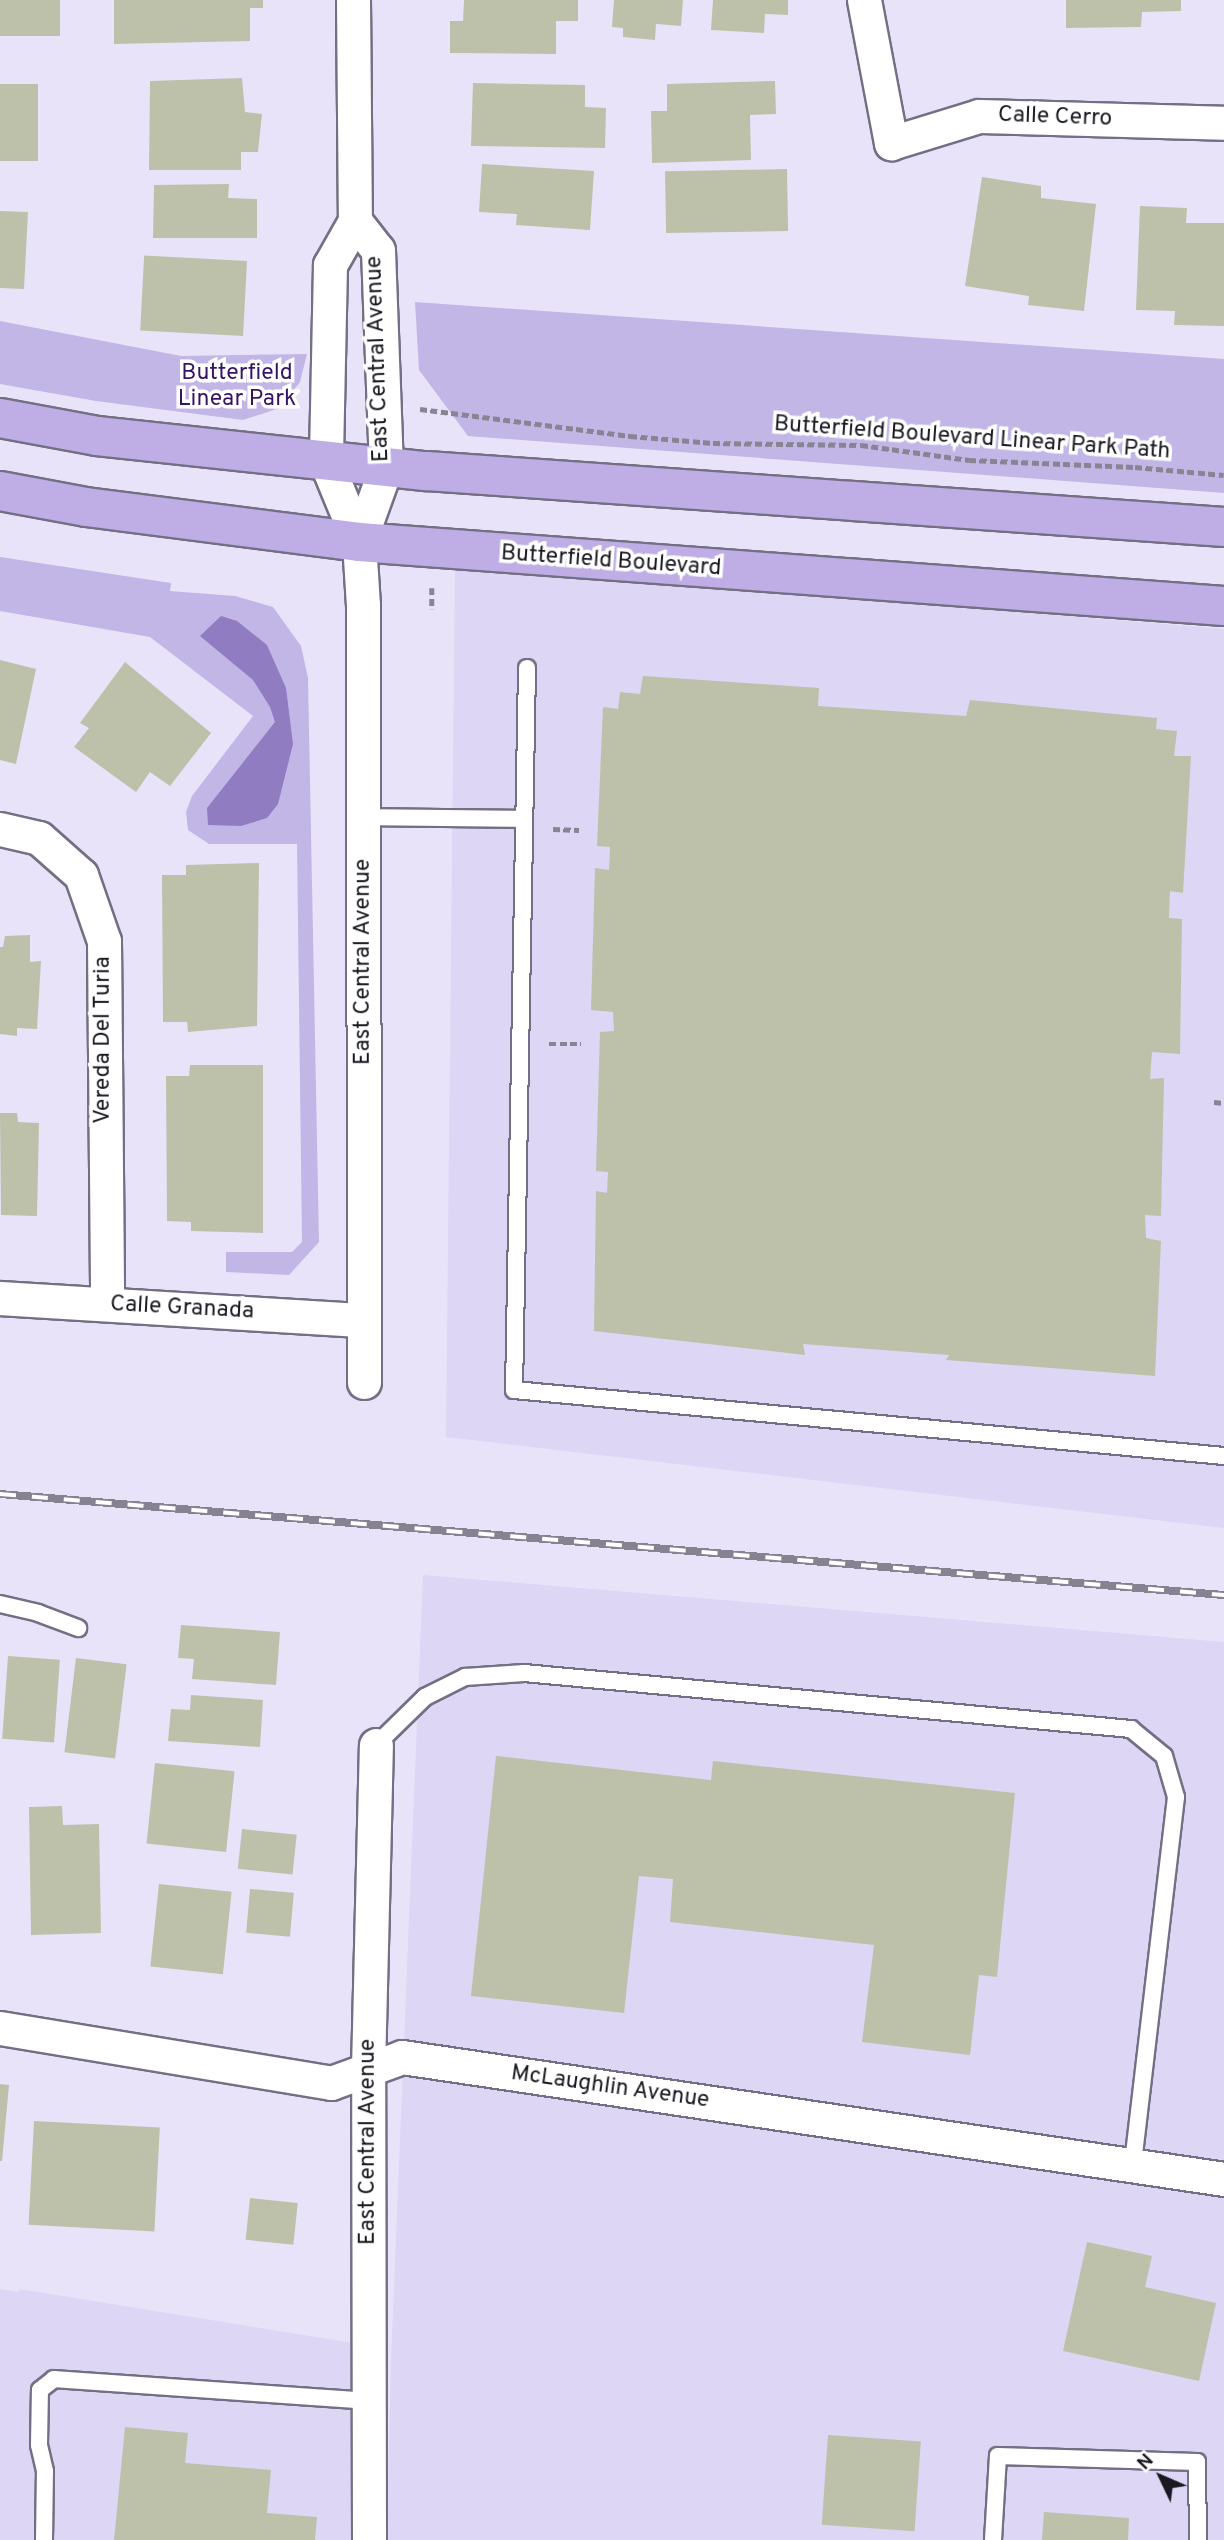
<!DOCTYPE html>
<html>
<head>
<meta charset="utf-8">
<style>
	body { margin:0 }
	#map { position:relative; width:1224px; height:2540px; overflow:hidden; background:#e9e3fa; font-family:Overpass,sans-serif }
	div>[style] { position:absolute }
	.built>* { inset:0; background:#ddd6f4 }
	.green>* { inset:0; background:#c2b6e6 }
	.water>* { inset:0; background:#907cc0 }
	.building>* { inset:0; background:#bdc1aa; transform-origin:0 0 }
	.path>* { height:4.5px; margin-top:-2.25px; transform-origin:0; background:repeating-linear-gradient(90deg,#898494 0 7px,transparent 0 10.5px) }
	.roads { filter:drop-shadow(2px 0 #746f84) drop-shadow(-2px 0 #746f84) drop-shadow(0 2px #746f84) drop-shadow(0 -2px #746f84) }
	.lane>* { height:16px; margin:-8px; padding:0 8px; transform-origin:8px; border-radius:8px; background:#fff }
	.street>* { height:33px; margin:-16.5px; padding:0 16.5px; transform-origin:16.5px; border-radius:16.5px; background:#fff }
	.primary>* { height:38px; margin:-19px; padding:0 19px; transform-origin:19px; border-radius:19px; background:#bfade6 }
	.rail>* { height:8px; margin-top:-4px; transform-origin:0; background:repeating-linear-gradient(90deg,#fff 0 16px,#868292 0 32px); box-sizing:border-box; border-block:2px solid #868292 }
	span { translate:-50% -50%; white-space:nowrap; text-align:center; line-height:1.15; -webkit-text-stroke:7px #fff; paint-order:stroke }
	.street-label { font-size:23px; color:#1a1820 }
	.park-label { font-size:23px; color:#361465 }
	.north { position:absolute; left:1126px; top:2442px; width:70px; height:70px; -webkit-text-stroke:5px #fff; paint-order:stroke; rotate:314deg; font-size:19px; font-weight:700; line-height:28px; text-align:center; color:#1a1820 }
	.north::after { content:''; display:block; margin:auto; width:24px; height:32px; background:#1a1820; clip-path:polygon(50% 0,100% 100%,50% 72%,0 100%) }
</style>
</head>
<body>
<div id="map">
	<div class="built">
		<div style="clip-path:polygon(455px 566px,1224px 629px,1224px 1528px,446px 1437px)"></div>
		<div style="clip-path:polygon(423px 1575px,1224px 1642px,1224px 2540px,387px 2540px,391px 2361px)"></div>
		<div style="clip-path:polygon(0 2289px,19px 2292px,19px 2289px,353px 2343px,355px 2540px,0 2540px)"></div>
	</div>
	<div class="green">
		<div style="clip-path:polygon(415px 302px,1224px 359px,1224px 493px,468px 436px,419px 370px)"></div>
		<div style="clip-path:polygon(0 321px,181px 356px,307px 354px,300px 382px,280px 408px,243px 420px,96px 401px,0 384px)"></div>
		<div style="clip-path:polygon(0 557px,171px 583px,170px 591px,235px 596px,273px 607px,301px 646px,308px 678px,319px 1242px,289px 1275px,226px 1272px,226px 1252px,292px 1252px,302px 1242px,297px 844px,209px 844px,188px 830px,186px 812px,192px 796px,253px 716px,150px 637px,0 611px)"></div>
	</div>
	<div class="water">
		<div style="clip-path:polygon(221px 616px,237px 621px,267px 645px,286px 688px,293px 744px,278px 804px,267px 818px,241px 826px,208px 825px,207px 808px,275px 722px,270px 707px,253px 680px,200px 636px)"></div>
	</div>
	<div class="building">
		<div style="left:0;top:0;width:60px;height:36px"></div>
		<div style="clip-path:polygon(114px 0,263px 0,263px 8px,250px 8px,250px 41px,114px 44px)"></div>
		<div style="clip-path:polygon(464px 0,578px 0,578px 21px,556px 21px,556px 54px,450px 53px,450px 21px,463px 21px)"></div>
		<div style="clip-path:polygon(614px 0,683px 0,681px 26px,656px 24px,655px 40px,623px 37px,623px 28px,612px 27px)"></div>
		<div style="clip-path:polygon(713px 0,788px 0,788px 15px,765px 14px,764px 33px,711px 30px)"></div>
		<div style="clip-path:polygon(1066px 0,1181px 0,1181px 11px,1142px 12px,1141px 27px,1066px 28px)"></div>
		<div style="clip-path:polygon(242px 78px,245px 112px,262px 114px,258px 152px,241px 152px,241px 170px,149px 170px,150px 81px)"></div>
		<div style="clip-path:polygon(775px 81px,776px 114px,750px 115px,751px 160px,652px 163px,651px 111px,667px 111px,667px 84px)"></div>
		<div style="clip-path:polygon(473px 83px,585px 85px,585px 107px,606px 108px,605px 148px,471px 146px)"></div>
		<div style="left:0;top:84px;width:38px;height:77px"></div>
		<div style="clip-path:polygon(482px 164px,594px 171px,590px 230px,516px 225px,517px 214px,479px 212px)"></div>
		<div style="left:787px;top:169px;width:62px;height:122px;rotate:89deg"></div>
		<div style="clip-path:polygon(982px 177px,1041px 186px,1041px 198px,1096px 204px,1084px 311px,1028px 305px,1029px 296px,965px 286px)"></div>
		<div style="clip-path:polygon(229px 184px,228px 198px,257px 199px,257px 238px,153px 238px,154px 185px)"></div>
		<div style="clip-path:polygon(1140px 206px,1187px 208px,1186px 223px,1224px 223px,1224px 326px,1174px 325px,1175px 311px,1136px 310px)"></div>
		<div style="clip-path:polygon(0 211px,28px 212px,24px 289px,0 288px)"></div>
		<div style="left:247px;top:261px;width:75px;height:103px;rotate:93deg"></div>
		<div style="clip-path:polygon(0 660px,36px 669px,16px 764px,0 760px)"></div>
		<div style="clip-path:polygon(125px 662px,211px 733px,170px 786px,150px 772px,136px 792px,74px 747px,89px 728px,80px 723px)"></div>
		<div style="clip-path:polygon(643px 676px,819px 688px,818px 706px,966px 716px,970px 700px,1157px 718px,1156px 729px,1177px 731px,1174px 756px,1191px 756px,1183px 893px,1170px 891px,1169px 918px,1182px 919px,1180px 1054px,1152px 1052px,1150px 1079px,1164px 1078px,1161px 1216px,1145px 1215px,1146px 1238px,1161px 1241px,1155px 1376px,946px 1360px,949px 1355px,803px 1344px,805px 1355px,594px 1331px,596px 1191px,607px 1193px,608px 1172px,596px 1171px,600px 1032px,614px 1031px,613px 1012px,591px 1010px,595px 868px,609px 870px,610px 847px,597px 846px,603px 707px,618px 709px,620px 692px,640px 694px)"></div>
		<div style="clip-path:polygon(259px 863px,257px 1026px,188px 1032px,187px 1022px,163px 1022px,162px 875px,186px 875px,186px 865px)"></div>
		<div style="clip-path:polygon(30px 935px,30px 962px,41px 961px,37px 1029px,17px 1028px,17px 1036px,0 1034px,0 947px,3px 947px,5px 936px)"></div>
		<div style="clip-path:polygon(190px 1065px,263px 1065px,263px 1233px,191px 1231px,191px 1222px,167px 1221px,166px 1076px,189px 1076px)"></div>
		<div style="clip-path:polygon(0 1113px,17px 1113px,18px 1122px,39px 1123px,37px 1216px,1px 1215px)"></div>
		<div style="clip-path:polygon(181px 1625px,280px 1632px,276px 1685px,192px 1679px,194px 1659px,178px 1658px)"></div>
		<div style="left:8px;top:1656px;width:52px;height:83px;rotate:4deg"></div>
		<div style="left:76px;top:1658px;width:51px;height:95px;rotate:7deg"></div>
		<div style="clip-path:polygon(191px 1695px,263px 1700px,260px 1747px,168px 1741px,171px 1709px,190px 1710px)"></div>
		<div style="clip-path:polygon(496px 1756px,711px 1780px,713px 1761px,1015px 1793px,997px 1977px,979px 1975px,970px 2055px,862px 2042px,874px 1945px,670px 1922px,673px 1879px,639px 1876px,624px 2013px,471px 1996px)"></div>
		<div style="left:155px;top:1763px;width:80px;height:81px;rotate:6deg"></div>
		<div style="clip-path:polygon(62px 1806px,63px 1825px,99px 1824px,101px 1933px,31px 1935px,29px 1807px)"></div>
		<div style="left:242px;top:1829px;width:55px;height:40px;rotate:6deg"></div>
		<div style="left:159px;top:1884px;width:73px;height:83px;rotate:6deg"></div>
		<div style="left:250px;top:1889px;width:44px;height:44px;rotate:5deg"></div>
		<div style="clip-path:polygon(0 2084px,9px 2085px,2px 2161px,0 2161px)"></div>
		<div style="left:34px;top:2121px;width:126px;height:104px;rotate:3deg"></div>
		<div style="left:250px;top:2198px;width:48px;height:42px;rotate:6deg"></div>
		<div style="clip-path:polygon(1087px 2242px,1152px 2256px,1145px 2287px,1216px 2303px,1199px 2381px,1063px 2351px)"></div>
		<div style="clip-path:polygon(125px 2427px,188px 2433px,185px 2463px,271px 2470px,267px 2513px,317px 2517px,315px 2540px,114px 2540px)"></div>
		<div style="left:828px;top:2435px;width:93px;height:90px;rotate:4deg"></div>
		<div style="clip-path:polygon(1044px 2512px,1129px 2518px,1128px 2540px,1042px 2540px)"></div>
	</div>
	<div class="path">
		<div style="left:279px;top:397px;width:10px;rotate:6deg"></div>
		<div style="left:420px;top:409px;width:212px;rotate:7.3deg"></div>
		<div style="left:630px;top:436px;width:83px;rotate:4.8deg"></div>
		<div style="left:713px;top:443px;width:148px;rotate:0.8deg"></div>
		<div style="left:861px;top:445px;width:109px;rotate:7.9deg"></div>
		<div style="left:969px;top:460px;width:166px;rotate:2.4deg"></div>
		<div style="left:1135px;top:467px;width:89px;rotate:5.1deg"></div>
		<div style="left:432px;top:588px;width:21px;rotate:90deg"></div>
		<div style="left:553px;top:829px;width:26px;rotate:2deg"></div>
		<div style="left:549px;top:1044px;width:32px"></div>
		<div style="left:1214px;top:1102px;width:10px;rotate:6deg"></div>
	</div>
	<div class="roads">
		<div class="lane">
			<div style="left:527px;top:668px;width:722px;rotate:91.03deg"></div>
			<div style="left:514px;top:1390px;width:713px;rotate:5.31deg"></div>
			<div style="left:364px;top:817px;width:160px;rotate:0.7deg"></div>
			<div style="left:0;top:1604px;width:39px;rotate:13deg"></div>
			<div style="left:38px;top:1613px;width:43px;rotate:20.6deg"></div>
			<div style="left:376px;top:1745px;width:69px;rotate:-44.4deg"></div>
			<div style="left:425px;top:1697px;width:45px;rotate:-26.6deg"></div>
			<div style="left:465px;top:1677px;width:59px;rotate:-3.9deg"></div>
			<div style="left:524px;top:1673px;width:610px;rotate:5.27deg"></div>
			<div style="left:1131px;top:1729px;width:43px;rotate:39.3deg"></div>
			<div style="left:1164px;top:1756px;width:43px;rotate:73.7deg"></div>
			<div style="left:1176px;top:1797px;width:371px;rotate:96.7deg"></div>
			<div style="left:44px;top:2540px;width:69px;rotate:-89.2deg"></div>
			<div style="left:45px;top:2471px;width:27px;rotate:-103deg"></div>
			<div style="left:39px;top:2445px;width:55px;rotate:-89deg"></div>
			<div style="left:40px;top:2390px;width:18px;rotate:-38deg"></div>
			<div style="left:54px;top:2379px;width:316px;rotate:4deg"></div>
			<div style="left:993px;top:2540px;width:84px;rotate:-86.6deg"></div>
			<div style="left:998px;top:2456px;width:199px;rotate:1.7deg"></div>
			<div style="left:1197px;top:2462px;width:78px;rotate:89.3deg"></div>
		</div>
		<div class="street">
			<div style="left:353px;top:0;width:221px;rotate:89.5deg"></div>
			<div style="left:355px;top:221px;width:51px;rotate:119.6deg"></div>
			<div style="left:330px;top:265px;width:197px;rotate:91.2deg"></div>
			<div style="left:326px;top:462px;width:87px;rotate:67.6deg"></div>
			<div style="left:359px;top:542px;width:63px;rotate:86.4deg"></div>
			<div style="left:363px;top:605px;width:777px;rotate:89.93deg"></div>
			<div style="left:864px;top:0;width:146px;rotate:79.3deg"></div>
			<div style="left:891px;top:143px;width:92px;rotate:-17.1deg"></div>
			<div style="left:979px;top:116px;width:245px;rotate:1.6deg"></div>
			<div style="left:355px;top:221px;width:37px;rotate:52deg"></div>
			<div style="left:378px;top:250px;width:217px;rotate:87.9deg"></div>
			<div style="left:386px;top:467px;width:80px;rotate:109.8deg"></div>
			<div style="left:0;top:829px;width:40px;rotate:13deg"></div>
			<div style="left:39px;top:838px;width:56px;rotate:41.4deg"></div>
			<div style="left:81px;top:875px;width:70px;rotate:70.8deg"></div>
			<div style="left:104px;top:941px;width:363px;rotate:89.5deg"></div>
			<div style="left:0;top:1298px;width:364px;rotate:3.5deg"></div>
			<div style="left:0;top:2028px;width:336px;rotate:9.4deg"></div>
			<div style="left:331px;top:2083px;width:76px;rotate:-20.1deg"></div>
			<div style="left:402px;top:2057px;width:831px;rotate:8.44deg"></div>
			<div style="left:369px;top:2540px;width:471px;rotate:-90.1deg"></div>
			<div style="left:368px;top:2069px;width:324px;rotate:-88.6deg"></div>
		</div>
		<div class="primary">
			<div style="left:0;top:418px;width:99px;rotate:10.5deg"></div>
			<div style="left:97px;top:436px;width:332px;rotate:6.1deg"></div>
			<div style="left:427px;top:471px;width:799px;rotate:4.02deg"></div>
			<div style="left:0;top:491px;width:87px;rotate:10.5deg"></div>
			<div style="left:86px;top:507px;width:275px;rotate:7.3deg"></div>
			<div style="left:359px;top:542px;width:867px;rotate:4.23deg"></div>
		</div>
	</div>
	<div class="rail">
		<div style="left:0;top:1494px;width:1228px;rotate:4.72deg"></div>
	</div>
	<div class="street-label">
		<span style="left:1055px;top:118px;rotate:2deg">Calle Cerro</span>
		<span style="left:379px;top:359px;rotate:-92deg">East Central Avenue</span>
		<span style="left:972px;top:439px;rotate:4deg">Butterfield Boulevard Linear Park Path</span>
		<span style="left:611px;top:562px;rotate:4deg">Butterfield Boulevard</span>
		<span style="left:364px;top:962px;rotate:-90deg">East Central Avenue</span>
		<span style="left:104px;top:1040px;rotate:-90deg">Vereda Del Turia</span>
		<span style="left:182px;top:1309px;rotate:3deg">Calle Granada</span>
		<span style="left:610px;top:2088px;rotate:8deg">McLaughlin Avenue</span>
		<span style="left:369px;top:2142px;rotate:-90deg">East Central Avenue</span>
	</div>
	<div class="park-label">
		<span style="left:237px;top:387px">Butterfield<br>Linear Park</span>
	</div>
	<div class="north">N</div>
</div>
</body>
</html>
